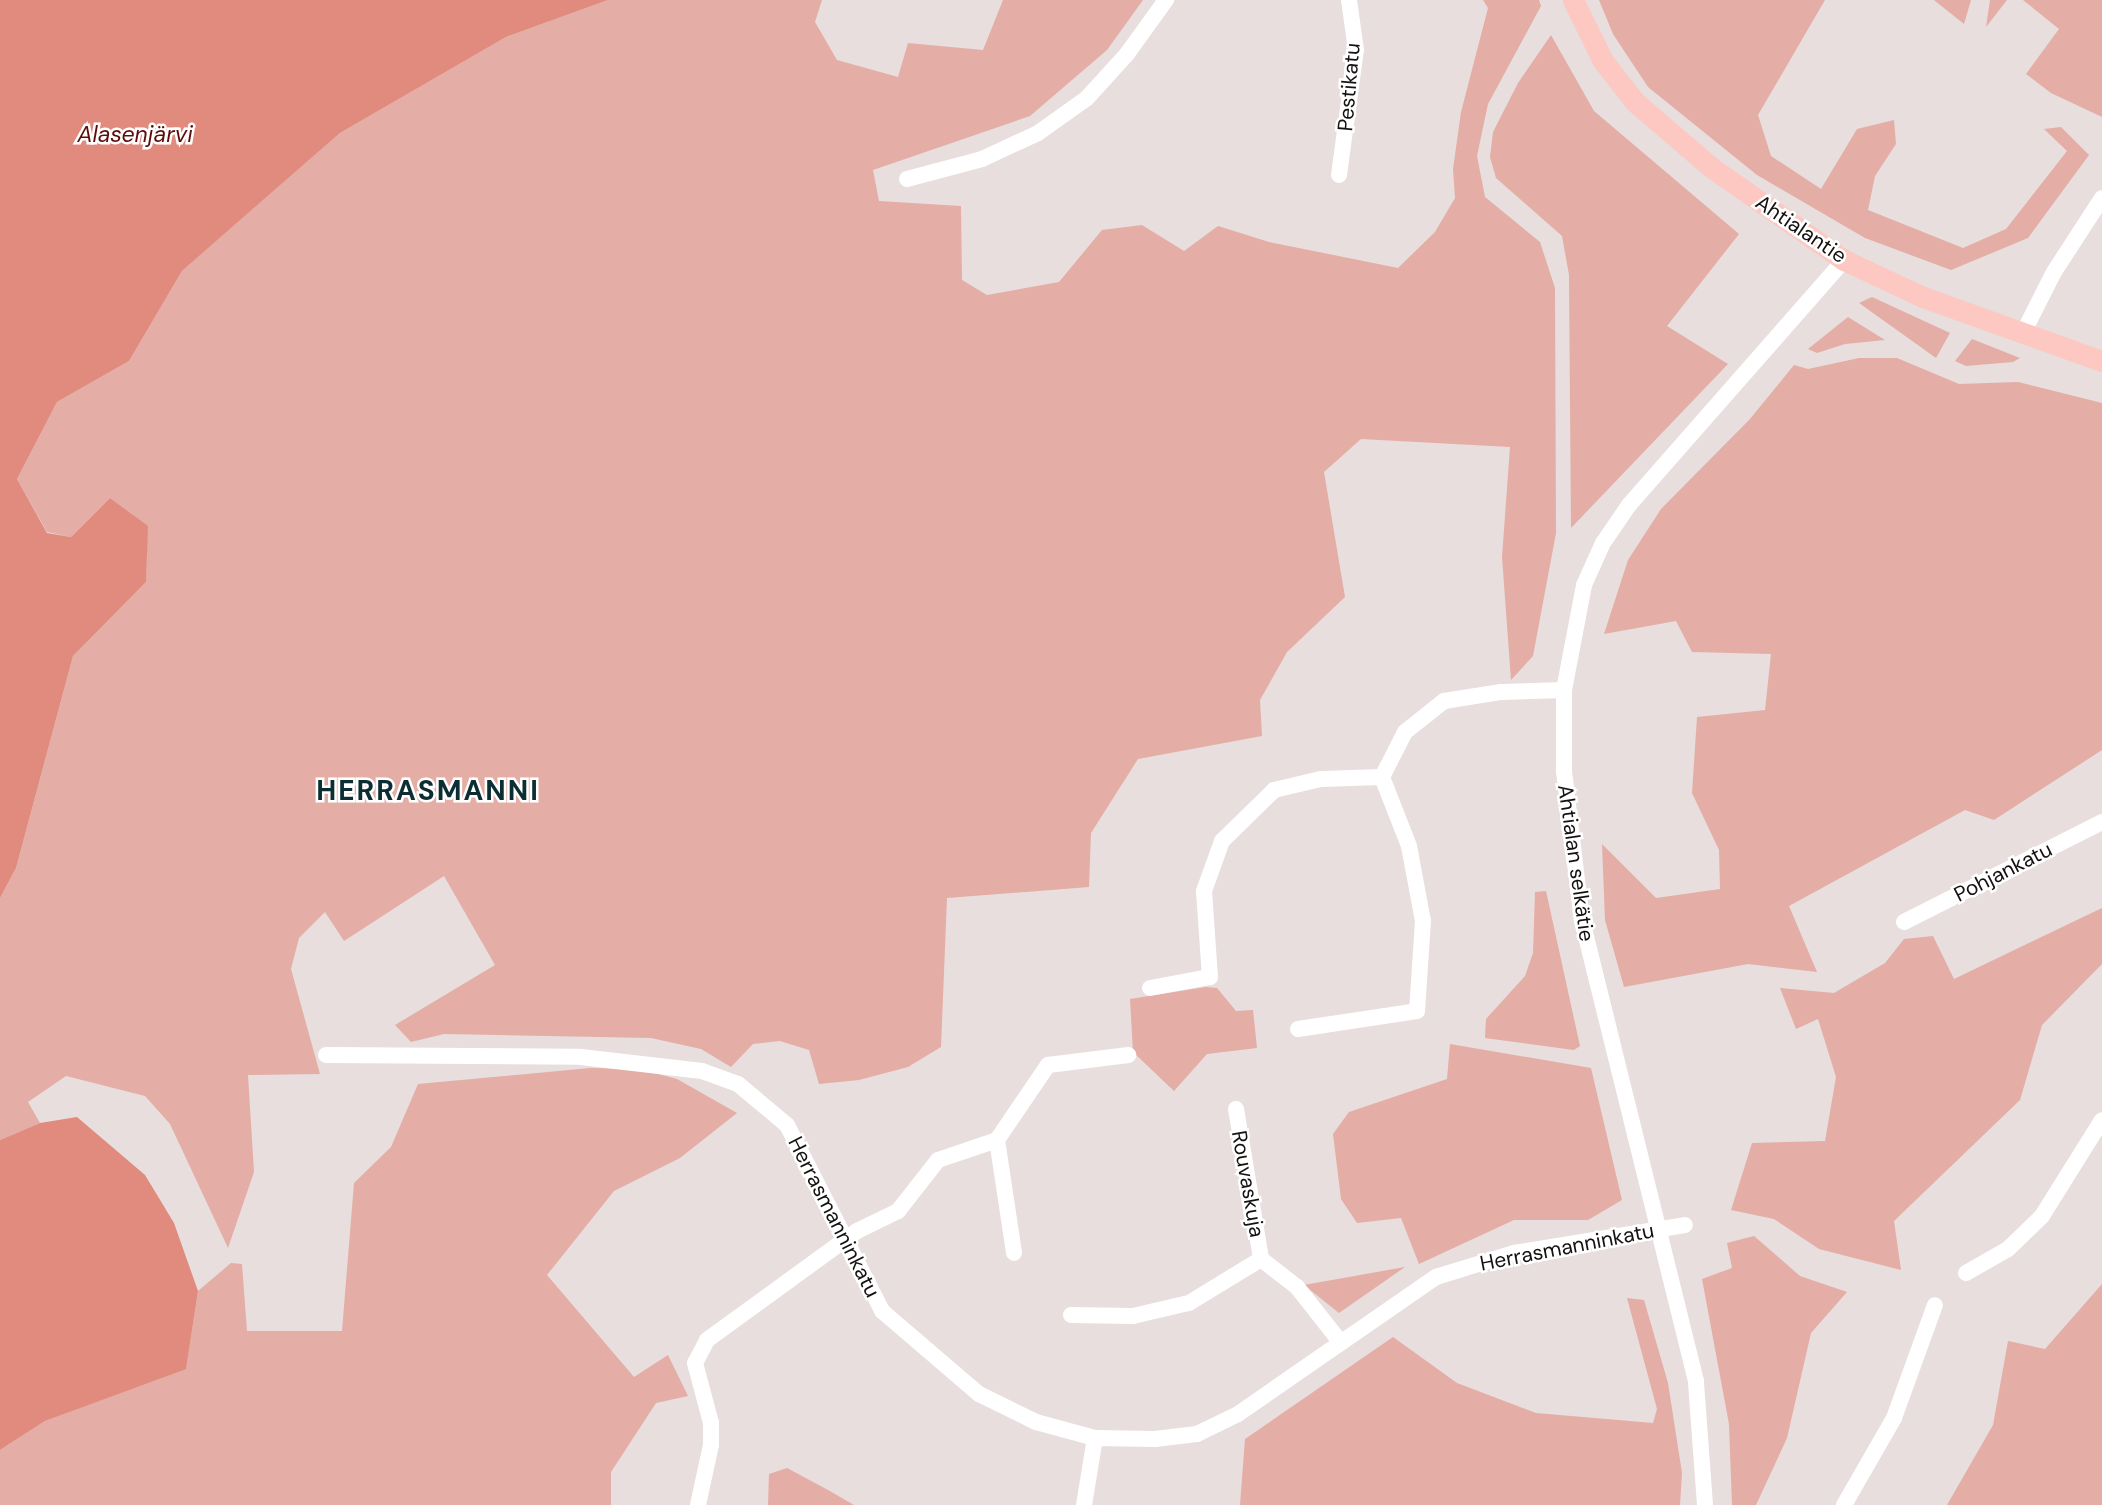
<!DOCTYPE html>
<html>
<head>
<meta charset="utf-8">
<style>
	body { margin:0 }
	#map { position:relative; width:2102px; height:1505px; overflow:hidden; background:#e7dedd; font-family:"DM Sans",sans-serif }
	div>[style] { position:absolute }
	.green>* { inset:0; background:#e4ada5 }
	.water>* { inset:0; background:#e18a7e }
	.minor>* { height:16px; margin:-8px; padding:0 8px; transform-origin:8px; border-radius:8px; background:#fff }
	.major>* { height:21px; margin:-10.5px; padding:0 10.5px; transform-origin:10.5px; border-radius:10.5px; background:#fdc8c1 }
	span { translate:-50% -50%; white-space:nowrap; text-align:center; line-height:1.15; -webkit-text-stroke:5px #fff; paint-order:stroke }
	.street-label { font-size:21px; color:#141111 }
	.water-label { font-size:23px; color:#5c0e0a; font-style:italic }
	.district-label { font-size:28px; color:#0c2e33; font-weight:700; letter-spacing:2px }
</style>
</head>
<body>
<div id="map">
	<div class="green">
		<div style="clip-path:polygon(608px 0,822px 0,815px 22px,837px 60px,898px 77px,908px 43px,983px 50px,1003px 0,1143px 0,1107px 50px,1030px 116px,873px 170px,879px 201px,961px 206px,962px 280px,987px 295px,1059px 282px,1102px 230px,1142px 225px,1184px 251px,1218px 226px,1269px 242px,1398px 268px,1435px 232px,1455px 198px,1453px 169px,1461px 112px,1488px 8px,1483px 0,1539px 0,1541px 6px,1488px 104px,1477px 156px,1485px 197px,1540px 242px,1555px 288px,1556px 533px,1533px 656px,1511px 680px,1502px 557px,1510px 447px,1361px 439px,1324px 472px,1345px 597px,1287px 652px,1260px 700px,1262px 736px,1138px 759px,1091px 833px,1089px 887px,947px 898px,941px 1047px,908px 1067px,859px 1080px,819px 1084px,809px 1050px,780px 1041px,753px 1044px,731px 1067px,701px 1049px,651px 1038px,444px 1034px,411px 1042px,395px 1025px,495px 965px,444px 876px,344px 941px,325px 912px,299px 938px,291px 969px,320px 1074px,248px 1075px,254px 1172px,228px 1248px,170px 1124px,145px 1096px,66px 1076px,28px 1102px,40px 1123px,0 1140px,0 898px,16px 868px,73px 656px,146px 582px,147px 526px,110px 498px,71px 537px,47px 532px,17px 479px,57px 402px,129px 361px,182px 271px,340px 133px,506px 37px)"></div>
		<div style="clip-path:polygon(1599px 0,1825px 0,1758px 115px,1771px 156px,1821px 189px,1857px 129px,1894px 120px,1896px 144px,1875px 176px,1868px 210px,1963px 248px,2006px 229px,2067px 151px,2044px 129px,2061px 127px,2089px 155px,2028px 238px,1951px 270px,1865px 238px,1757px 175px,1648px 87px,1613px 34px)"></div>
		<div style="clip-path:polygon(1934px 0,1971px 0,1964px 24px)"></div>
		<div style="clip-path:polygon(1990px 0,2007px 0,1986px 27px)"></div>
		<div style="clip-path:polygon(2023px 0,2102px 0,2102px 117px,2051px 93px,2026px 74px,2059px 29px)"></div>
		<div style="clip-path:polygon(1551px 35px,1594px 111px,1739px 234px,1667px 326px,1728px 364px,1571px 528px,1569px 275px,1562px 236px,1496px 178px,1490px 157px,1493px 132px,1518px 83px)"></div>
		<div style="clip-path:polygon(1872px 297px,1950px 333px,1936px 358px,1859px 303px)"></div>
		<div style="clip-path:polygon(1848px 317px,1885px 340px,1845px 344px,1817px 353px,1808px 349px)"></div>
		<div style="clip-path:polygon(1972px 339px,2020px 358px,2013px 362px,1966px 366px,1955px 361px)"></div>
		<div style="clip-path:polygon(1859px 358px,1897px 358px,1959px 384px,2018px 382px,2102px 403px,2102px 750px,1994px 820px,1965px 810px,1789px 906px,1817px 972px,1748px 964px,1624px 987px,1605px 920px,1602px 844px,1656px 898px,1720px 889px,1719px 850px,1692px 793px,1697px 717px,1765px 710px,1771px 654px,1692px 652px,1676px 621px,1604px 634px,1628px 560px,1661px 509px,1750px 419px,1794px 365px,1808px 369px)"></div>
		<div style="clip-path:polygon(1546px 891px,1580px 1046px,1574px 1050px,1485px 1038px,1486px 1019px,1525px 976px,1533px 953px,1535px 892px)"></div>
		<div style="clip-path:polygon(2102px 908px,2102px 964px,2042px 1025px,2020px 1100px,1894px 1221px,1901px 1270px,1819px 1249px,1774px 1219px,1731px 1210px,1752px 1143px,1825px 1141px,1836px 1077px,1818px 1019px,1796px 1029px,1780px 988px,1834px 993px,1885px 963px,1904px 939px,1933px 936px,1954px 979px)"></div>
		<div style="clip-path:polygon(1206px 987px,1217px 988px,1236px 1011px,1253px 1010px,1257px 1048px,1207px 1054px,1174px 1091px,1133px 1052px,1130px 999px)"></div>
		<div style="clip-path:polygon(1450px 1044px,1591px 1068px,1622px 1200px,1588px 1220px,1514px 1220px,1419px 1264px,1401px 1218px,1357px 1223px,1341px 1199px,1333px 1134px,1349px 1112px,1447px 1079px)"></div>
		<div style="clip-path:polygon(590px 1068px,639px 1069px,677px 1079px,737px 1113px,680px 1158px,614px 1191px,547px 1275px,634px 1377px,668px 1355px,688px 1396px,656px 1403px,611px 1472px,611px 1505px,0 1505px,0 1450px,45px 1421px,186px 1368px,198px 1291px,231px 1263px,242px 1264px,247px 1331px,342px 1331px,354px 1183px,391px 1147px,418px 1084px)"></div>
		<div style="clip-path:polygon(1754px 1236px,1800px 1276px,1847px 1292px,1811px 1333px,1787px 1438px,1756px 1505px,1732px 1505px,1729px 1424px,1702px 1279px,1732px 1268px,1727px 1243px)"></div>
		<div style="clip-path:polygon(1405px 1267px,1339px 1313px,1304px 1285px)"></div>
		<div style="clip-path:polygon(2102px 1284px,2102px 1505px,1947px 1505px,1993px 1425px,2008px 1341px,2045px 1349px)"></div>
		<div style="clip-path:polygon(1627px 1298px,1644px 1300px,1668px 1383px,1682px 1473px,1680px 1505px,1240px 1505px,1245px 1439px,1393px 1337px,1457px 1383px,1536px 1413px,1653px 1423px,1657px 1409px)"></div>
		<div style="clip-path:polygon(787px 1468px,828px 1490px,854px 1505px,768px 1505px,769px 1474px)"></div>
	</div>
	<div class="water">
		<div style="clip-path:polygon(0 0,608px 0,506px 37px,340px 133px,182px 271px,129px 361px,57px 402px,17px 479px,47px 533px,71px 537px,110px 498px,148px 526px,146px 582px,73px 656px,16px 868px,0 898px)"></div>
		<div style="clip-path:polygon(77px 1117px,145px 1175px,174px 1223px,198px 1291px,186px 1369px,45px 1421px,0 1450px,0 1140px,40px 1123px)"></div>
	</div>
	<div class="minor">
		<div style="left:1339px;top:175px;width:126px;rotate:-82.3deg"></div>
		<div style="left:1356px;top:50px;width:50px;rotate:-98deg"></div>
		<div style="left:907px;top:179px;width:78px;rotate:-14.9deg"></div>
		<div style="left:982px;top:159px;width:62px;rotate:-24.9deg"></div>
		<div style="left:1038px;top:133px;width:60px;rotate:-35.5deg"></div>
		<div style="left:1087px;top:98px;width:59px;rotate:-47.7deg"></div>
		<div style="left:1127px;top:54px;width:67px;rotate:-54.2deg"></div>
		<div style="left:2023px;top:333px;width:68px;rotate:-63.1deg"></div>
		<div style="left:2054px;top:272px;width:88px;rotate:-57deg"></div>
		<div style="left:1382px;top:777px;width:51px;rotate:-62.9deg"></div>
		<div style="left:1405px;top:732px;width:50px;rotate:-38.5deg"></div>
		<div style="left:1444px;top:701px;width:58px;rotate:-9deg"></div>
		<div style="left:1501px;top:692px;width:63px;rotate:-1.8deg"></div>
		<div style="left:1904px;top:922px;width:222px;rotate:-26.8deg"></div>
		<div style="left:1150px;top:988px;width:61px;rotate:-10.4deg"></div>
		<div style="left:1210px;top:977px;width:86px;rotate:-94deg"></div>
		<div style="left:1204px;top:891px;width:53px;rotate:-70.2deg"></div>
		<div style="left:1222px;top:841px;width:73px;rotate:-44.4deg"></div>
		<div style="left:1274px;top:790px;width:48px;rotate:-13.2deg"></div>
		<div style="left:1321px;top:779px;width:61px;rotate:-1.9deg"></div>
		<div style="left:1298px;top:1029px;width:120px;rotate:-8.6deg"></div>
		<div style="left:1417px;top:1011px;width:90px;rotate:-86.2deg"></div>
		<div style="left:1423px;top:921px;width:76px;rotate:-100.6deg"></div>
		<div style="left:1409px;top:846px;width:74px;rotate:-111.4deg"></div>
		<div style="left:326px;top:1055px;width:255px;rotate:0.4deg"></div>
		<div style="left:581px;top:1057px;width:122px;rotate:6.6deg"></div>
		<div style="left:702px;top:1071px;width:38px;rotate:20deg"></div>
		<div style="left:738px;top:1084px;width:64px;rotate:39.9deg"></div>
		<div style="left:787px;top:1125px;width:209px;rotate:62.9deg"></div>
		<div style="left:882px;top:1311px;width:128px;rotate:40.6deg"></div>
		<div style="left:979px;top:1394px;width:64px;rotate:26.2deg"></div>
		<div style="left:1036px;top:1422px;width:61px;rotate:15.2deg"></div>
		<div style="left:1095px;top:1438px;width:60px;rotate:1deg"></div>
		<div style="left:1155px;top:1439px;width:42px;rotate:-6.8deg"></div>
		<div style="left:1197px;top:1434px;width:46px;rotate:-26deg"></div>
		<div style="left:1238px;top:1414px;width:241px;rotate:-34.7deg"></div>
		<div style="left:1436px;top:1277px;width:82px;rotate:-17.1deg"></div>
		<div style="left:1514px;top:1253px;width:173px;rotate:-9.3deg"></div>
		<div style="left:1236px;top:1109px;width:152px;rotate:80.5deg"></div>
		<div style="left:997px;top:1140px;width:91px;rotate:-55.8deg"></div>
		<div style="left:1048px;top:1065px;width:81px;rotate:-7.1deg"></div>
		<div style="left:997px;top:1140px;width:114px;rotate:81.4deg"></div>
		<div style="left:1261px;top:1259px;width:46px;rotate:37.9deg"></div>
		<div style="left:1297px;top:1287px;width:71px;rotate:51.8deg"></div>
		<div style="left:1966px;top:1273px;width:48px;rotate:-29.7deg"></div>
		<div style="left:2008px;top:1249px;width:47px;rotate:-44.1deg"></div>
		<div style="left:2042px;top:1216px;width:113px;rotate:-58deg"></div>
		<div style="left:1071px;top:1315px;width:62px;rotate:0.9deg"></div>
		<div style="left:1133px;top:1316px;width:57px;rotate:-13.1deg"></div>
		<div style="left:1189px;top:1303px;width:84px;rotate:-31.4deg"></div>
		<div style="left:698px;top:1505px;width:61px;rotate:-77.8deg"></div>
		<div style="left:711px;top:1445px;width:22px;rotate:-90deg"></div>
		<div style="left:711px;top:1423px;width:62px;rotate:-104.9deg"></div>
		<div style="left:695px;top:1363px;width:26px;rotate:-62deg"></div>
		<div style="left:707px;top:1340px;width:185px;rotate:-36deg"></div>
		<div style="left:857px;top:1231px;width:46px;rotate:-26deg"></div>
		<div style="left:898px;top:1211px;width:65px;rotate:-51.9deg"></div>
		<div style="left:938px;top:1160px;width:62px;rotate:-18.7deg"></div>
		<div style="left:1084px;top:1505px;width:68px;rotate:-80.7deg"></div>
		<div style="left:1705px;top:1505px;width:124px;rotate:-94.2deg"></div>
		<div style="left:1696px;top:1381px;width:473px;rotate:-103.9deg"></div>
		<div style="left:1582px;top:922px;width:152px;rotate:-96.8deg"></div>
		<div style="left:1564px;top:771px;width:81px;rotate:-90deg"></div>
		<div style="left:1564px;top:690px;width:107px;rotate:-79.2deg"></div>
		<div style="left:1584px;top:585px;width:46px;rotate:-65.7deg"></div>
		<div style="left:1603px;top:543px;width:46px;rotate:-55.6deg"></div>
		<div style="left:1629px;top:505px;width:326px;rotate:-48.7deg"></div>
		<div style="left:1844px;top:1505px;width:100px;rotate:-60.1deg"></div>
		<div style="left:1894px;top:1418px;width:120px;rotate:-70.1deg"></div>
	</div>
	<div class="major">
		<div style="left:1573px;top:0;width:68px;rotate:63.8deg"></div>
		<div style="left:1603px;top:61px;width:52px;rotate:52deg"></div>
		<div style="left:1635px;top:102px;width:101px;rotate:40.6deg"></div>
		<div style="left:1712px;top:168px;width:161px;rotate:34.9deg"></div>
		<div style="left:1844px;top:260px;width:87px;rotate:25.1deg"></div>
		<div style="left:1923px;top:297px;width:190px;rotate:19.7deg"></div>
	</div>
	<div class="street-label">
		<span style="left:1349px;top:87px;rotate:-85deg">Pestikatu</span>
		<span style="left:1801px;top:229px;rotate:34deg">Ahtialantie</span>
		<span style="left:1576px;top:863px;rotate:82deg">Ahtialan selkätie</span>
		<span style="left:2003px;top:872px;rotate:-27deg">Pohjankatu</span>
		<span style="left:1248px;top:1184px;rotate:80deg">Rouvaskuja</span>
		<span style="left:834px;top:1217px;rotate:63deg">Herrasmanninkatu</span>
		<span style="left:1567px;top:1247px;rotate:-11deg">Herrasmanninkatu</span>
	</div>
	<div class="water-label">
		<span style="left:135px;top:134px">Alasenjärvi</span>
	</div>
	<div class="district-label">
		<span style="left:428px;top:791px">HERRASMANNI</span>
	</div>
</div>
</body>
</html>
